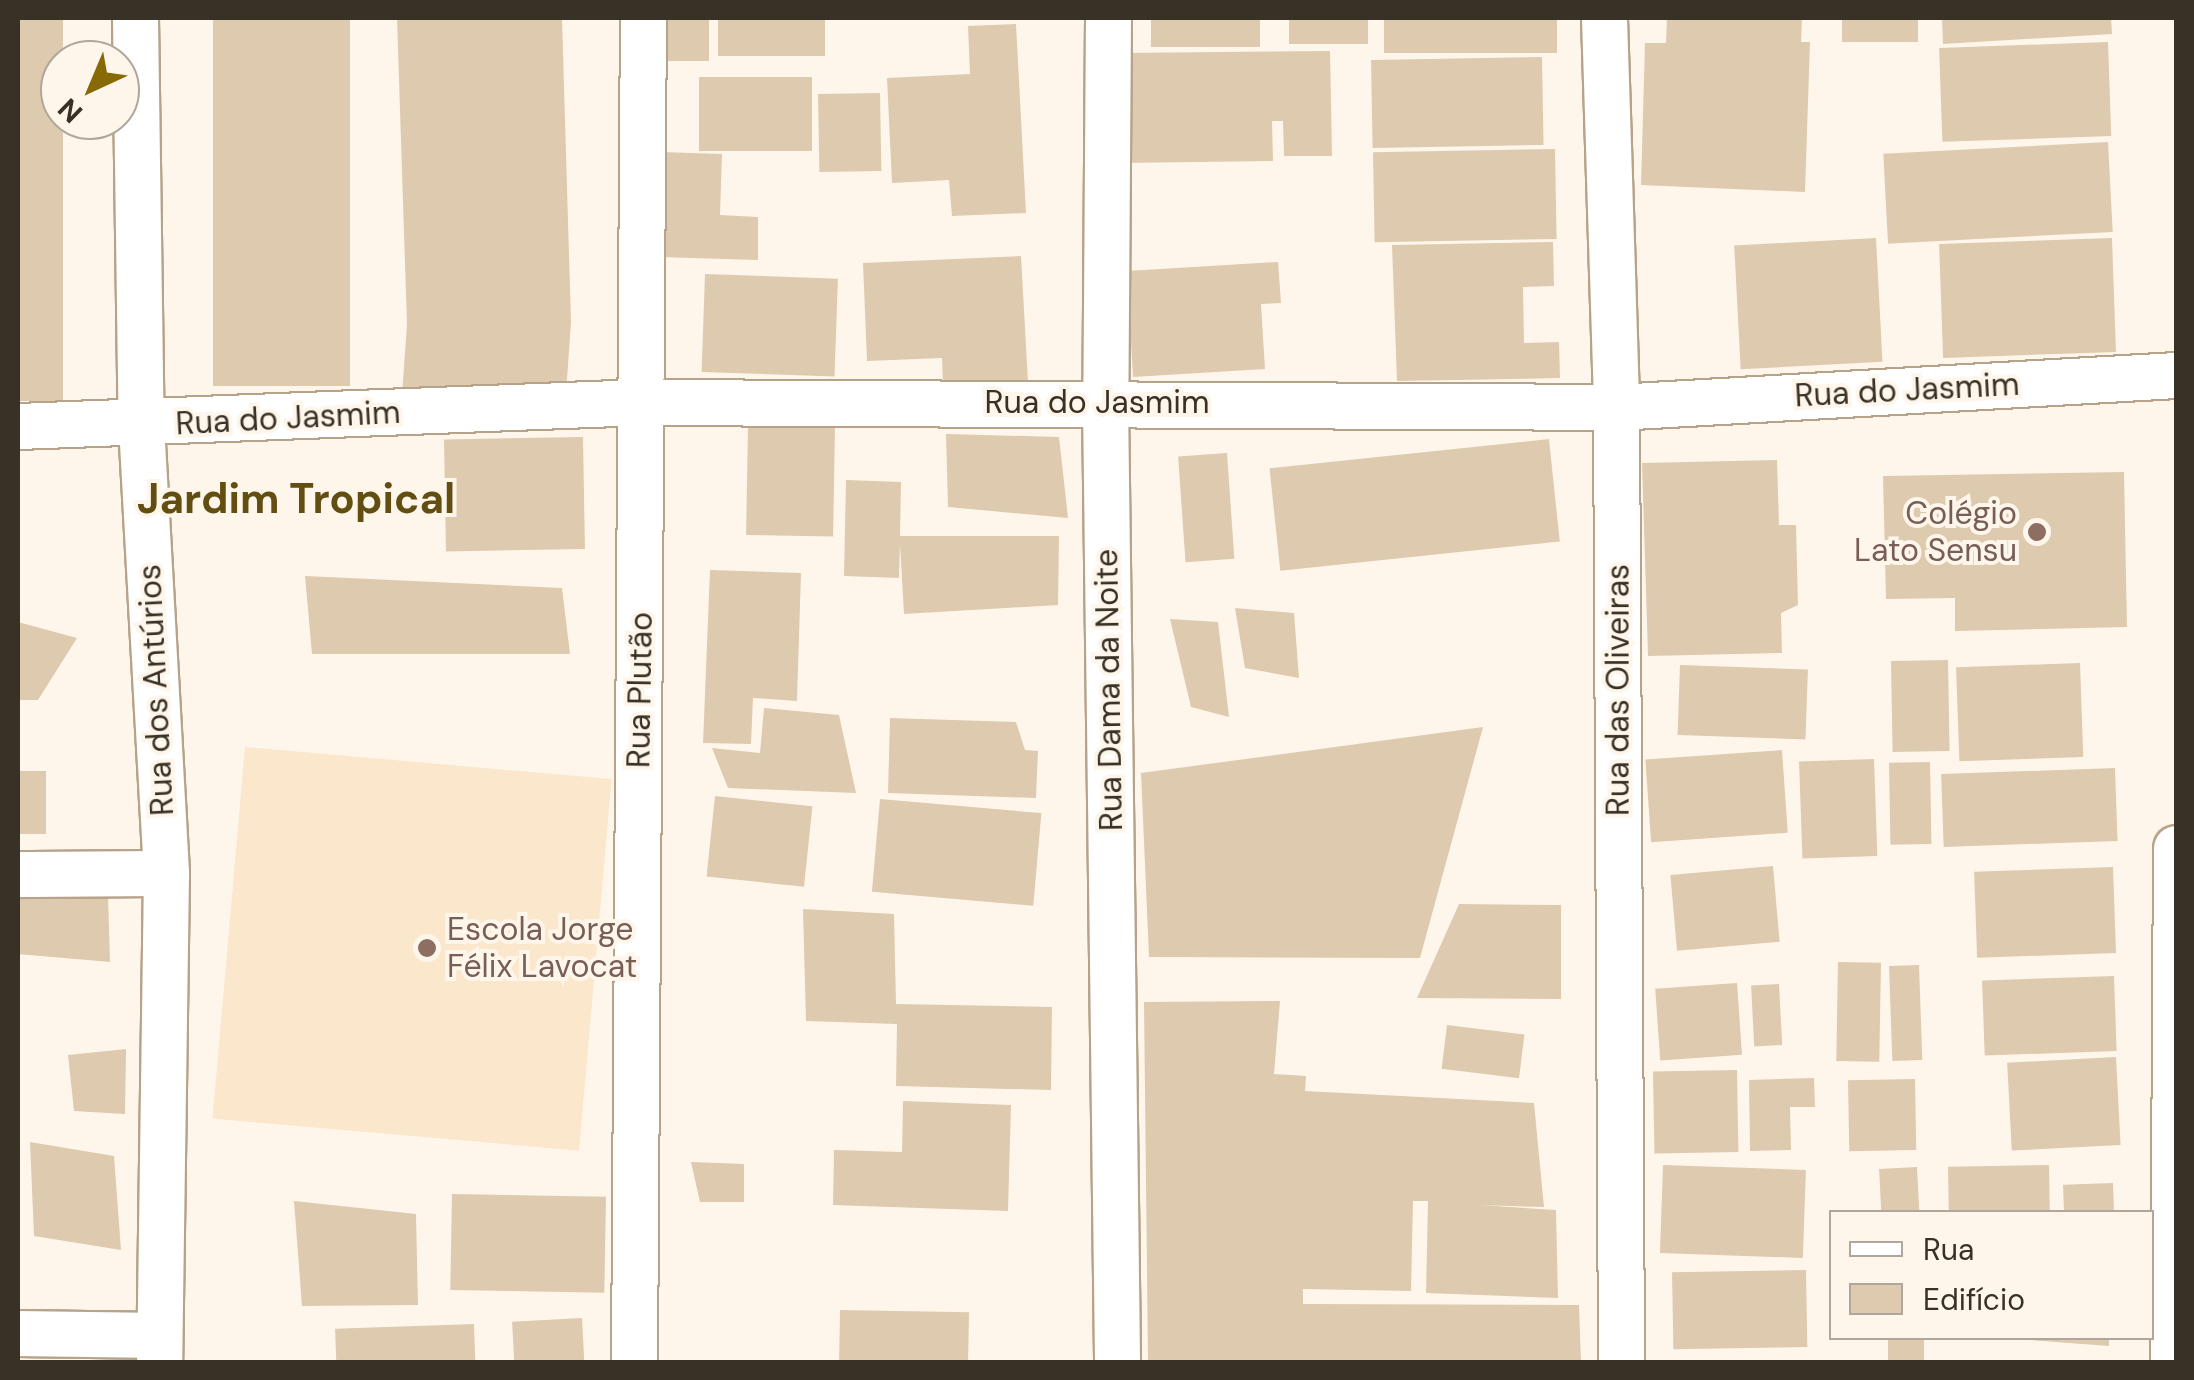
<!DOCTYPE html>
<html>
<head>
<meta charset="utf-8">
<style>
	body { margin:0 }
	#map { position:relative; width:2194px; height:1380px; overflow:hidden; background:#fef6eb; font-family:"DM Sans",sans-serif }
	div>[style] { position:absolute }
	.built>* { inset:0; background:#fbe7cc; transform-origin:0 0 }
	.building>* { inset:0; background:#decaaf; transform-origin:0 0 }
	.roads { filter:drop-shadow(2px 0 #b6a38a) drop-shadow(-2px 0 #b6a38a) drop-shadow(0 2px #b6a38a) drop-shadow(0 -2px #b6a38a) }
	.minor>* { height:45px; margin:-22.5px; padding:0 22.5px; transform-origin:22.5px; border-radius:22.5px; background:#fff }
	.dots>* { width:28px; height:28px; translate:-50% -50%; box-sizing:border-box; border:5px solid #fef6eb; border-radius:50% }
	span { translate:-50% -50%; white-space:nowrap; text-align:center; line-height:1.15; -webkit-text-stroke:8px #fef6eb; paint-order:stroke }
	.street-label { font-size:32px; color:#383126 }
	.education-label { font-size:32px; color:#785e54 }
	.right { translate:-100% -50%; text-align:right }
	.left { translate:0 -50%; text-align:left }
	.district-label { font-size:42px; color:#634e12; font-weight:700 }
	.frame { position:absolute; inset:0; border:20px solid #383126; pointer-events:none }
	.legend { position:absolute; left:1829px; top:1210px; width:325px; height:130px; box-sizing:border-box; background:#fef6eb; border:2px solid #afa79c; margin:0; padding:12px 18px; list-style:none; font-size:30px; color:#383126 }
	.legend li { display:flex; align-items:center; gap:20px; height:50px }
	.legend b { width:50px; border:2px solid #afa79c }
	.north { position:absolute; left:40px; top:40px; width:100px; height:100px; box-sizing:border-box; background:#fef6eb; border:2px solid #afa79c; border-radius:50%; rotate:224deg; font-size:28px; font-weight:700; line-height:40px; text-align:center; color:#383126 }
	.north::after { content:''; display:block; margin:auto; width:35px; height:45px; background:#876905; clip-path:polygon(50% 0,100% 100%,50% 72%,0 100%) }
</style>
</head>
<body>
<div id="map">
	<div class="built">
		<div style="left:245px;top:747px;width:368px;height:373px;rotate:5deg"></div>
	</div>
	<div class="building">
		<div style="left:18px;top:18px;width:45px;height:383px"></div>
		<div style="left:213px;top:18px;width:137px;height:368px"></div>
		<div style="clip-path:polygon(397px 18px,562px 18px,571px 322px,566px 394px,402px 395px,407px 324px)"></div>
		<div style="left:652px;top:18px;width:57px;height:43px"></div>
		<div style="left:718px;top:18px;width:107px;height:38px"></div>
		<div style="left:1151px;top:18px;width:109px;height:29px"></div>
		<div style="left:1289px;top:18px;width:79px;height:26px"></div>
		<div style="left:1384px;top:18px;width:173px;height:35px"></div>
		<div style="clip-path:polygon(1667px 18px,1802px 18px,1801px 42px,1810px 42px,1805px 192px,1641px 185px,1645px 43px,1666px 43px)"></div>
		<div style="left:1842px;top:18px;width:76px;height:24px"></div>
		<div style="clip-path:polygon(1942px 18px,2111px 18px,2112px 34px,1943px 44px)"></div>
		<div style="clip-path:polygon(1016px 24px,1026px 213px,952px 216px,949px 180px,892px 183px,887px 78px,970px 74px,968px 26px)"></div>
		<div style="left:2108px;top:42px;width:94px;height:169px;rotate:88deg"></div>
		<div style="clip-path:polygon(1330px 51px,1332px 156px,1284px 156px,1283px 121px,1272px 121px,1273px 161px,1121px 163px,1119px 53px)"></div>
		<div style="left:1542px;top:57px;width:88px;height:171px;rotate:89deg"></div>
		<div style="left:699px;top:77px;width:113px;height:74px"></div>
		<div style="left:880px;top:93px;width:78px;height:62px;rotate:89deg"></div>
		<div style="left:2108px;top:142px;width:90px;height:225px;rotate:87deg"></div>
		<div style="left:1555px;top:149px;width:90px;height:182px;rotate:89deg"></div>
		<div style="clip-path:polygon(661px 152px,722px 154px,720px 215px,758px 217px,758px 260px,658px 257px)"></div>
		<div style="left:1876px;top:238px;width:124px;height:142px;rotate:87deg"></div>
		<div style="left:2112px;top:238px;width:114px;height:173px;rotate:88deg"></div>
		<div style="clip-path:polygon(1553px 242px,1554px 286px,1523px 287px,1524px 343px,1559px 342px,1560px 378px,1397px 381px,1392px 245px)"></div>
		<div style="clip-path:polygon(1021px 256px,1028px 382px,943px 385px,942px 358px,867px 361px,863px 263px)"></div>
		<div style="clip-path:polygon(1278px 262px,1281px 303px,1261px 304px,1265px 369px,1133px 377px,1127px 271px)"></div>
		<div style="left:705px;top:274px;width:133px;height:98px;rotate:2deg"></div>
		<div style="left:748px;top:426px;width:87px;height:109px;rotate:1deg"></div>
		<div style="clip-path:polygon(946px 434px,1059px 437px,1068px 518px,948px 507px)"></div>
		<div style="left:583px;top:437px;width:112px;height:139px;rotate:89deg"></div>
		<div style="left:1549px;top:439px;width:103px;height:281px;rotate:84deg"></div>
		<div style="left:1227px;top:453px;width:106px;height:49px;rotate:86deg"></div>
		<div style="clip-path:polygon(1777px 460px,1779px 525px,1796px 525px,1798px 605px,1781px 613px,1782px 653px,1648px 656px,1642px 463px)"></div>
		<div style="clip-path:polygon(2124px 472px,2127px 627px,1955px 631px,1955px 598px,1886px 599px,1883px 476px)"></div>
		<div style="clip-path:polygon(846px 480px,901px 482px,900px 536px,1059px 536px,1058px 605px,904px 614px,900px 544px,899px 578px,844px 576px)"></div>
		<div style="clip-path:polygon(710px 570px,801px 573px,797px 701px,753px 698px,751px 744px,703px 743px)"></div>
		<div style="clip-path:polygon(305px 576px,562px 588px,570px 654px,312px 654px)"></div>
		<div style="clip-path:polygon(1235px 608px,1294px 613px,1299px 678px,1245px 668px)"></div>
		<div style="clip-path:polygon(1170px 619px,1218px 622px,1229px 717px,1191px 707px)"></div>
		<div style="clip-path:polygon(18px 622px,77px 638px,38px 700px,18px 700px)"></div>
		<div style="left:1948px;top:660px;width:91px;height:57px;rotate:89deg"></div>
		<div style="left:2080px;top:663px;width:94px;height:124px;rotate:88deg"></div>
		<div style="left:1680px;top:665px;width:128px;height:70px;rotate:2deg"></div>
		<div style="clip-path:polygon(764px 708px,839px 715px,856px 793px,728px 788px,712px 748px,760px 753px)"></div>
		<div style="clip-path:polygon(890px 718px,1016px 722px,1025px 750px,1038px 751px,1036px 798px,888px 793px)"></div>
		<div style="clip-path:polygon(1483px 727px,1420px 958px,1149px 957px,1141px 773px)"></div>
		<div style="left:1782px;top:750px;width:83px;height:137px;rotate:86deg"></div>
		<div style="left:1874px;top:759px;width:97px;height:75px;rotate:88deg"></div>
		<div style="left:1930px;top:762px;width:82px;height:41px;rotate:89deg"></div>
		<div style="left:2115px;top:768px;width:73px;height:174px;rotate:88deg"></div>
		<div style="left:18px;top:771px;width:28px;height:63px"></div>
		<div style="left:715px;top:796px;width:98px;height:81px;rotate:6deg"></div>
		<div style="left:880px;top:799px;width:162px;height:93px;rotate:5deg"></div>
		<div style="left:1773px;top:866px;width:76px;height:103px;rotate:85deg"></div>
		<div style="left:2113px;top:867px;width:86px;height:139px;rotate:88deg"></div>
		<div style="clip-path:polygon(108px 895px,110px 962px,18px 954px,18px 898px)"></div>
		<div style="clip-path:polygon(1459px 904px,1561px 905px,1561px 999px,1417px 998px)"></div>
		<div style="clip-path:polygon(803px 909px,894px 914px,896px 1004px,1052px 1007px,1051px 1090px,896px 1086px,897px 1024px,806px 1021px)"></div>
		<div style="left:1838px;top:962px;width:43px;height:99px;rotate:1deg"></div>
		<div style="left:1919px;top:965px;width:95px;height:30px;rotate:88deg"></div>
		<div style="left:2114px;top:976px;width:75px;height:132px;rotate:88deg"></div>
		<div style="left:1737px;top:983px;width:72px;height:82px;rotate:86deg"></div>
		<div style="left:1779px;top:984px;width:61px;height:28px;rotate:87deg"></div>
		<div style="clip-path:polygon(1280px 1001px,1274px 1074px,1306px 1076px,1305px 1091px,1534px 1103px,1544px 1207px,1479px 1205px,1556px 1210px,1558px 1298px,1426px 1293px,1428px 1201px,1413px 1201px,1411px 1291px,1303px 1289px,1303px 1304px,1579px 1305px,1581px 1362px,1148px 1362px,1144px 1002px)"></div>
		<div style="left:1447px;top:1025px;width:78px;height:44px;rotate:7deg"></div>
		<div style="clip-path:polygon(126px 1049px,125px 1114px,74px 1111px,68px 1055px)"></div>
		<div style="left:2116px;top:1057px;width:88px;height:109px;rotate:87deg"></div>
		<div style="left:1737px;top:1070px;width:82px;height:84px;rotate:89deg"></div>
		<div style="clip-path:polygon(1814px 1078px,1815px 1107px,1790px 1107px,1791px 1150px,1750px 1151px,1749px 1080px)"></div>
		<div style="left:1915px;top:1079px;width:71px;height:67px;rotate:89deg"></div>
		<div style="clip-path:polygon(903px 1101px,1011px 1105px,1008px 1211px,833px 1205px,834px 1150px,902px 1152px)"></div>
		<div style="clip-path:polygon(30px 1142px,114px 1156px,121px 1250px,34px 1236px)"></div>
		<div style="clip-path:polygon(691px 1162px,744px 1164px,744px 1202px,700px 1202px)"></div>
		<div style="left:1663px;top:1165px;width:143px;height:88px;rotate:2deg"></div>
		<div style="left:2049px;top:1165px;width:47px;height:101px;rotate:89deg"></div>
		<div style="left:1917px;top:1167px;width:45px;height:38px;rotate:87deg"></div>
		<div style="left:2113px;top:1183px;width:29px;height:50px;rotate:88deg"></div>
		<div style="left:452px;top:1194px;width:154px;height:96px;rotate:1deg"></div>
		<div style="clip-path:polygon(294px 1201px,416px 1214px,418px 1305px,302px 1306px)"></div>
		<div style="left:1806px;top:1270px;width:77px;height:134px;rotate:89deg"></div>
		<div style="left:840px;top:1310px;width:129px;height:52px;rotate:1deg"></div>
		<div style="left:582px;top:1318px;width:44px;height:70px;rotate:87deg"></div>
		<div style="left:474px;top:1324px;width:38px;height:139px;rotate:88deg"></div>
		<div style="left:1888px;top:1338px;width:36px;height:24px"></div>
		<div style="clip-path:polygon(2003px 1338px,2109px 1338px,2109px 1346px)"></div>
	</div>
	<div class="roads">
		<div class="minor">
			<div style="left:135px;top:18px;width:407px;rotate:89.2deg"></div>
			<div style="left:141px;top:425px;width:449px;rotate:86.8deg"></div>
			<div style="left:166px;top:873px;width:489px;rotate:90.8deg"></div>
			<div style="left:1108px;top:18px;width:384px;rotate:90.4deg"></div>
			<div style="left:1105px;top:402px;width:960px;rotate:89.28deg"></div>
			<div style="left:1604px;top:18px;width:389px;rotate:88.2deg"></div>
			<div style="left:1616px;top:407px;width:955px;rotate:89.7deg"></div>
			<div style="left:18px;top:426px;width:624px;rotate:-2.2deg"></div>
			<div style="left:642px;top:402px;width:974px;rotate:0.29deg"></div>
			<div style="left:1616px;top:407px;width:561px;rotate:-3.27deg"></div>
			<div style="left:18px;top:874px;width:148px;rotate:-0.4deg"></div>
			<div style="left:18px;top:1333px;width:140px;rotate:0.8deg"></div>
			<div style="left:634px;top:1362px;width:1344px;rotate:-89.62deg"></div>
			<div style="left:2173px;top:1362px;width:514px;rotate:-89.67deg"></div>
		</div>
	</div>
	<div class="dots">
		<div style="left:2037px;top:532px;background:#8d6e63"></div>
		<div style="left:427px;top:948px;background:#8d6e63"></div>
	</div>
	<div class="street-label">
		<span style="left:1907px;top:390px;rotate:-3deg">Rua do Jasmim</span>
		<span style="left:1097px;top:402px">Rua do Jasmim</span>
		<span style="left:288px;top:418px;rotate:-3deg">Rua do Jasmim</span>
		<span style="left:156px;top:690px;rotate:-93deg">Rua dos Antúrios</span>
		<span style="left:640px;top:690px;rotate:-89deg">Rua Plutão</span>
		<span style="left:1109px;top:690px;rotate:-91deg">Rua Dama da Noite</span>
		<span style="left:1618px;top:690px;rotate:-90deg">Rua das Oliveiras</span>
	</div>
	<div class="education-label">
		<span class="right" style="left:2017px;top:532px">Colégio<br>Lato Sensu</span>
		<span class="left" style="left:447px;top:948px">Escola Jorge<br>Félix Lavocat</span>
	</div>
	<div class="district-label">
		<span style="left:296px;top:499px">Jardim Tropical</span>
	</div>
	<div class="frame"></div>
	<ul class="legend">
	<li><b style="height:12px;background:#fff"></b>Rua</li>
	<li><b style="height:28px;background:#decaaf"></b>Edifício</li>
	</ul>
	<div class="north">N</div>
</div>
</body>
</html>
